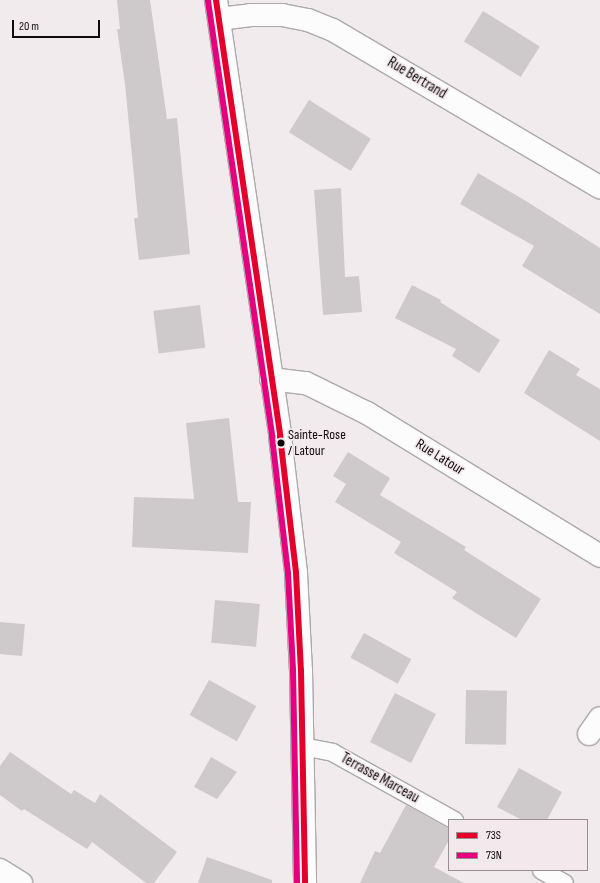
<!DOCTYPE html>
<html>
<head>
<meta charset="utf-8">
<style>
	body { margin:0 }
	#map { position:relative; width:600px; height:883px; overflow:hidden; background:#f1ebed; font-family:"Sofia Sans Condensed",sans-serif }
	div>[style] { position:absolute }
	.building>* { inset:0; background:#cec9cb; transform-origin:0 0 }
	.roads { filter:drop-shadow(1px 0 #ada8aa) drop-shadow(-1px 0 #ada8aa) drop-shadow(0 1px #ada8aa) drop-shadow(0 -1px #ada8aa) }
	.lane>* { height:17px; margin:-8.5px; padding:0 8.5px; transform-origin:8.5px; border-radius:8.5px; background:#fdfcfc }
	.street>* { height:22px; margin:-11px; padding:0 11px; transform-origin:11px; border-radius:11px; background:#fdfcfc }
	.secondary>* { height:22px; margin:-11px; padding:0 11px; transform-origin:11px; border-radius:11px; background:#fdfcfc }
	.bus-1>* { height:6px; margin:-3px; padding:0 3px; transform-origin:3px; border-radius:3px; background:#e4002b }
	.bus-2>* { height:6px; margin:-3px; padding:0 3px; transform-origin:3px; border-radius:3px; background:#e5007d }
	.dots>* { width:11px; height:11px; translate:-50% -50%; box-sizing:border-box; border:2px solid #f3e9ec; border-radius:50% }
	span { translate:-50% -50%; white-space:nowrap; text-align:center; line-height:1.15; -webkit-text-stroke:3.5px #f3e9ec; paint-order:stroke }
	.bus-label { font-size:14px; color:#0e0b0b }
	.left { translate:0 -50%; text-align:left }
	.street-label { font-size:15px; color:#0e0b0b }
	.legend { position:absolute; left:448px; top:819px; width:140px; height:52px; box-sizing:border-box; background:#f3e9ec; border:1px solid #979092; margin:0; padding:5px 7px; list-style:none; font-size:12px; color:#0e0b0b }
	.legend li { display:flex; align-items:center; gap:8px; height:20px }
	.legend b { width:20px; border:1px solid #979092 }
	.scale { position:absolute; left:12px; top:20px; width:88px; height:18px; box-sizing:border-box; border:2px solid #0e0b0b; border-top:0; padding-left:5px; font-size:12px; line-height:14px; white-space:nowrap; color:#0e0b0b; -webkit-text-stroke:3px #f3e9ec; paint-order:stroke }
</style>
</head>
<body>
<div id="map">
	<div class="building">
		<div style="clip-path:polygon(117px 0,150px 0,167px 119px,177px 118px,190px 254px,139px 260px,134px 218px,138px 218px,125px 84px,117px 29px,120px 29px)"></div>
		<div style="left:483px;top:11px;width:67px;height:36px;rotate:32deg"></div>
		<div style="left:309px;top:100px;width:73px;height:38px;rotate:32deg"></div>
		<div style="clip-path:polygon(478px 173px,526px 201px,600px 248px,600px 314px,522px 266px,534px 246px,460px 204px)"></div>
		<div style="clip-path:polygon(341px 188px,345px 277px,359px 276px,362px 312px,323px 315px,314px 190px)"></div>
		<div style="clip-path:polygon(412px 285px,441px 300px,440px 302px,500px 340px,479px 373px,452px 356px,456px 349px,395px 318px)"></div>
		<div style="left:200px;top:305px;width:43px;height:47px;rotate:83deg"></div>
		<div style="clip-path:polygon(549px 350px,580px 369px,576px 375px,600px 389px,600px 441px,524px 393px)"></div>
		<div style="clip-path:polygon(229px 418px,238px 502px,251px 502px,248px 553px,132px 547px,134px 497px,194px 499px,186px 423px)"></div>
		<div style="clip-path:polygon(348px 452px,390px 478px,380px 495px,466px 547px,464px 550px,541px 599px,516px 638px,452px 598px,457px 592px,394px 553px,401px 542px,335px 502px,346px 484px,333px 476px)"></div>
		<div style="left:215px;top:600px;width:45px;height:43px;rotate:5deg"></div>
		<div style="left:0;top:622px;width:25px;height:32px;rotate:5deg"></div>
		<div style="left:364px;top:633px;width:54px;height:28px;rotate:29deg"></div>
		<div style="left:209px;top:680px;width:54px;height:40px;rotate:29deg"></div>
		<div style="left:466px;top:690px;width:41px;height:54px;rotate:1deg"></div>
		<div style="left:395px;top:693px;width:46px;height:55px;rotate:27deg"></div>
		<div style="clip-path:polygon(10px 752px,71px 794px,74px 790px,95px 803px,100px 794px,177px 852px,154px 883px,146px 883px,92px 842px,87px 849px,24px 809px,22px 811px,0 795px,0 766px)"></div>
		<div style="clip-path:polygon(211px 757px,237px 772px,217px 799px,194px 787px)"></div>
		<div style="clip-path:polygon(519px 768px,562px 792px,547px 820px,522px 820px,497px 807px)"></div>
		<div style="clip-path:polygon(406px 805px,449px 829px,449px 840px,434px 867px,464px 883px,360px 883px,375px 851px,380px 853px)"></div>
		<div style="clip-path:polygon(207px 857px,272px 880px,272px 883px,198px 883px)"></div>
	</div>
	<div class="roads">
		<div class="lane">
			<div style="left:302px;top:746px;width:31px;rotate:11deg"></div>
			<div style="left:332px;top:752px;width:140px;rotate:29.1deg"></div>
			<div style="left:541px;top:870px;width:26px;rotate:29deg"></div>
		</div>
		<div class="street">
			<div style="left:219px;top:19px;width:32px;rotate:-7deg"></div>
			<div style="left:251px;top:15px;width:31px"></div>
			<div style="left:282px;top:15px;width:26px;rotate:11deg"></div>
			<div style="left:308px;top:20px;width:27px;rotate:22deg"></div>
			<div style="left:333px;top:30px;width:310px;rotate:30.5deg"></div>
			<div style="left:271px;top:379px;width:35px;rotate:7deg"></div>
			<div style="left:306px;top:383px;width:68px;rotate:26.2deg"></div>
			<div style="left:367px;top:413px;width:273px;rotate:31.5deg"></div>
			<div style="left:589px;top:734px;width:19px;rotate:-55deg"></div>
			<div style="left:0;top:870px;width:25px;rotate:32deg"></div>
		</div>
		<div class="secondary">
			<div style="left:216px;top:0;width:441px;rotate:81.6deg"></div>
			<div style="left:280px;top:436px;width:138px;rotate:83.3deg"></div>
			<div style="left:296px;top:573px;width:98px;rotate:87.1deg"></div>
			<div style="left:301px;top:671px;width:212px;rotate:88.9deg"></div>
		</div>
	</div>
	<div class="bus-1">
		<div style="left:216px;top:0;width:441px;rotate:81.6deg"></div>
		<div style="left:280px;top:436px;width:138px;rotate:83.3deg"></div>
		<div style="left:296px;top:573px;width:98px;rotate:87.1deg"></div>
		<div style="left:301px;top:671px;width:212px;rotate:88.9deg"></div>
	</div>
	<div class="bus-2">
		<div style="left:208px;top:1px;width:441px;rotate:81.6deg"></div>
		<div style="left:272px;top:437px;width:138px;rotate:83.3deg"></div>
		<div style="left:288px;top:574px;width:97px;rotate:87deg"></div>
		<div style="left:293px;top:671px;width:212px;rotate:88.9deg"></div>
	</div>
	<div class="dots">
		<div style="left:281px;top:443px;background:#0e0b0b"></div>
	</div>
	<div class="bus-label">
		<span class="left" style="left:288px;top:443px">Sainte-Rose<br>/ Latour</span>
	</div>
	<div class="street-label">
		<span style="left:417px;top:78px;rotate:31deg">Rue Bertrand</span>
		<span style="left:440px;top:457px;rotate:32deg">Rue Latour</span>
		<span style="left:380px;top:778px;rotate:29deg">Terrasse Marceau</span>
	</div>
	<ul class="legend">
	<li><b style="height:5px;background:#e4002b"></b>73S</li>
	<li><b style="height:5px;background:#e5007d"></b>73N</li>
	</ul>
	<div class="scale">20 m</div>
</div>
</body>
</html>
